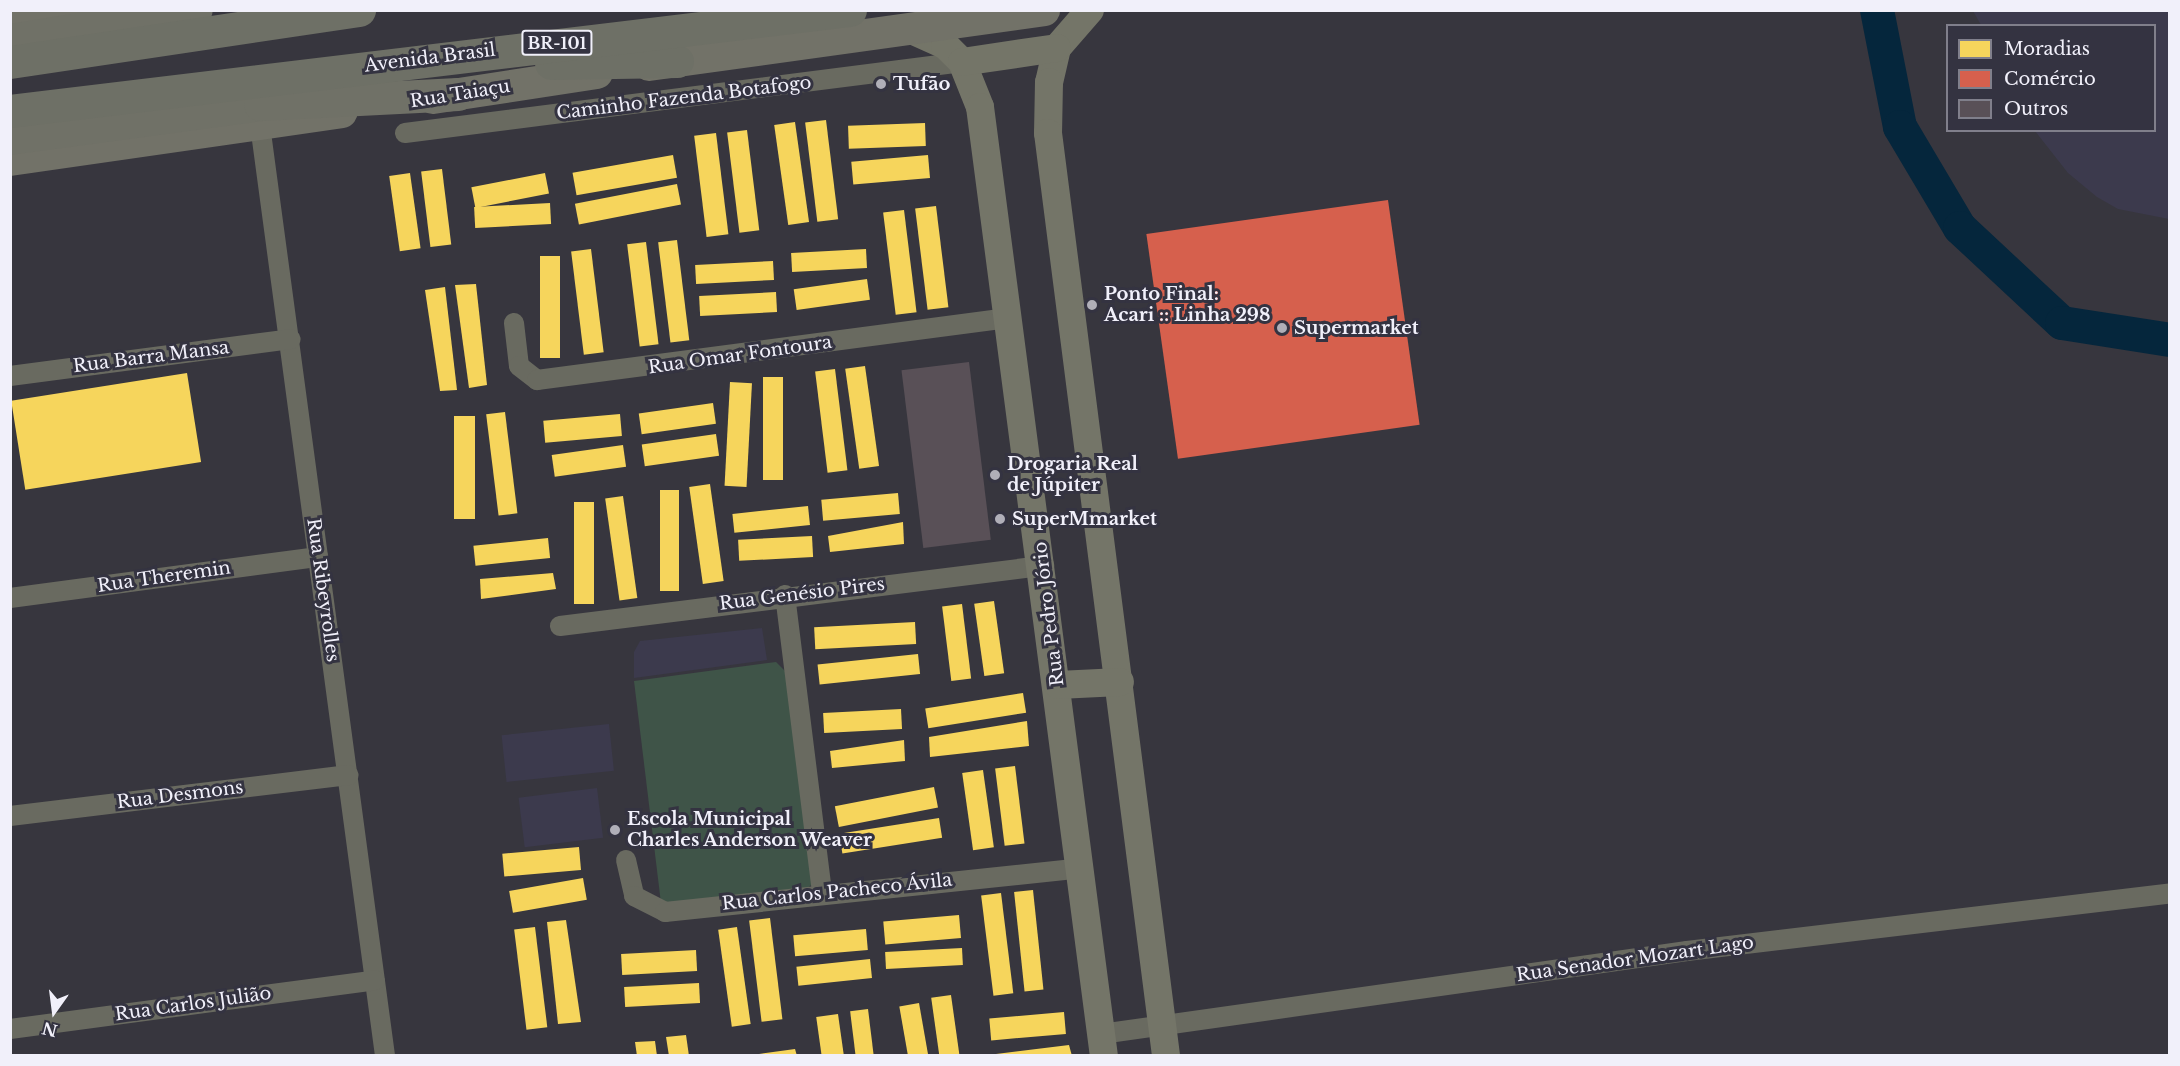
<!DOCTYPE html>
<html>
<head>
<meta charset="utf-8">
<style>
	body { margin:0 }
	#map { position:relative; width:2180px; height:1066px; overflow:hidden; background:#37363e; font-family:"Libre Baskerville",serif }
	div>[style] { position:absolute }
	.built>* { inset:0; background:#3c3a4d; transform-origin:0 0 }
	.green>* { inset:0; background:#3f5448 }
	.homes>* { inset:0; background:#f6d55c; transform-origin:0 0 }
	.shops>* { inset:0; background:#d6604d; transform-origin:0 0 }
	.river>* { height:34px; margin:-17px; padding:0 17px; transform-origin:17px; border-radius:17px; background:#05263c }
	.building>* { inset:0; background:#595057; transform-origin:0 0 }
	.minor>* { height:20px; margin:-10px; padding:0 10px; transform-origin:10px; border-radius:10px; background:#696a60 }
	.secondary>* { height:28px; margin:-14px; padding:0 14px; transform-origin:14px; border-radius:14px; background:#747568 }
	.primary>* { height:32px; margin:-16px; padding:0 16px; transform-origin:16px; border-radius:16px; background:#727268 }
	.trunk>* { height:33px; margin:-16.5px; padding:0 16.5px; transform-origin:16.5px; border-radius:16.5px; background:#707167 }
	.motorway>* { height:33px; margin:-16.5px; padding:0 16.5px; transform-origin:16.5px; border-radius:16.5px; background:#6e7066 }
	.dots>* { width:16px; height:16px; translate:-50% -50%; box-sizing:border-box; border:3px solid #343341; border-radius:50% }
	span { translate:-50% -50%; white-space:nowrap; text-align:center; line-height:1.15; -webkit-text-stroke:6px #343341; paint-order:stroke }
	.shield-label span { padding:2px 4px; background:#343341; border:2px solid; border-radius:4px; -webkit-text-stroke-width:0 }
	.shield-label { font-size:16px; color:#f1f0fa; font-weight:700 }
	.street-label { font-size:18px; color:#f1f0fa }
	.poi-label { font-size:18px; color:#f1f0fa; font-weight:700 }
	.left { translate:0 -50%; text-align:left }
	.frame { position:absolute; inset:0; border:12px solid #f1f0fa; pointer-events:none }
	.legend { position:absolute; left:1946px; top:24px; width:210px; height:108px; box-sizing:border-box; background:#343341; border:2px solid #807f8b; margin:0; padding:8px 10px; list-style:none; font-size:18px; color:#f1f0fa }
	.legend li { display:flex; align-items:center; gap:12px; height:30px }
	.legend b { width:30px; border:2px solid #807f8b }
	.north { position:absolute; left:24px; top:982px; width:60px; height:60px; -webkit-text-stroke:4px #343341; paint-order:stroke; rotate:194deg; font-size:16px; font-weight:700; line-height:24px; text-align:center; color:#f1f0fa }
	.north::after { content:''; display:block; margin:auto; width:21px; height:27px; background:#f1f0fa; clip-path:polygon(50% 0,100% 100%,50% 72%,0 100%) }
</style>
</head>
<body>
<div id="map">
	<div class="built">
		<div style="clip-path:polygon(1973px 11px,2169px 11px,2169px 219px,2118px 209px,2097px 197px,2068px 173px,2035px 131px,2154px 130px,2154px 26px,1981px 25px)"></div>
		<div style="clip-path:polygon(762px 628px,767px 660px,634px 678px,634px 652px,640px 641px)"></div>
		<div style="left:609px;top:724px;width:47px;height:108px;rotate:84deg"></div>
		<div style="left:597px;top:788px;width:50px;height:79px;rotate:83deg"></div>
	</div>
	<div class="green">
		<div style="clip-path:polygon(776px 662px,787px 673px,816px 882px,804px 890px,661px 903px,634px 681px)"></div>
	</div>
	<div class="homes">
		<div style="left:826px;top:120px;width:100px;height:21px;rotate:83deg"></div>
		<div style="left:795px;top:122px;width:101px;height:21px;rotate:82deg"></div>
		<div style="left:925px;top:123px;width:23px;height:77px;rotate:88deg"></div>
		<div style="left:747px;top:130px;width:101px;height:20px;rotate:83deg"></div>
		<div style="left:716px;top:133px;width:102px;height:22px;rotate:83deg"></div>
		<div style="left:673px;top:155px;width:23px;height:102px;rotate:80deg"></div>
		<div style="left:928px;top:155px;width:23px;height:77px;rotate:85deg"></div>
		<div style="left:442px;top:169px;width:76px;height:21px;rotate:83deg"></div>
		<div style="left:410px;top:173px;width:76px;height:21px;rotate:82deg"></div>
		<div style="left:545px;top:173px;width:21px;height:75px;rotate:79deg"></div>
		<div style="left:677px;top:184px;width:21px;height:104px;rotate:79deg"></div>
		<div style="left:550px;top:203px;width:21px;height:76px;rotate:87deg"></div>
		<div style="left:936px;top:206px;width:102px;height:21px;rotate:83deg"></div>
		<div style="left:904px;top:210px;width:103px;height:21px;rotate:83deg"></div>
		<div style="left:677px;top:240px;width:101px;height:19px;rotate:83deg"></div>
		<div style="left:646px;top:242px;width:103px;height:19px;rotate:83deg"></div>
		<div style="left:591px;top:249px;width:104px;height:20px;rotate:83deg"></div>
		<div style="left:866px;top:249px;width:19px;height:75px;rotate:87deg"></div>
		<div style="left:540px;top:256px;width:20px;height:102px"></div>
		<div style="left:773px;top:261px;width:19px;height:78px;rotate:87deg"></div>
		<div style="left:867px;top:279px;width:21px;height:74px;rotate:82deg"></div>
		<div style="clip-path:polygon(476px 284px,487px 385px,469px 388px,455px 285px)"></div>
		<div style="clip-path:polygon(445px 287px,457px 390px,440px 391px,425px 290px)"></div>
		<div style="left:776px;top:292px;width:20px;height:77px;rotate:87deg"></div>
		<div style="left:865px;top:366px;width:101px;height:20px;rotate:82deg"></div>
		<div style="left:835px;top:369px;width:102px;height:20px;rotate:83deg"></div>
		<div style="left:187px;top:373px;width:90px;height:178px;rotate:81deg"></div>
		<div style="left:763px;top:377px;width:20px;height:103px"></div>
		<div style="left:730px;top:382px;width:22px;height:104px;rotate:3deg"></div>
		<div style="left:713px;top:403px;width:21px;height:75px;rotate:82deg"></div>
		<div style="left:505px;top:412px;width:102px;height:19px;rotate:83deg"></div>
		<div style="left:620px;top:414px;width:22px;height:77px;rotate:85deg"></div>
		<div style="left:454px;top:416px;width:21px;height:103px"></div>
		<div style="left:716px;top:434px;width:22px;height:75px;rotate:82deg"></div>
		<div style="left:623px;top:445px;width:22px;height:72px;rotate:82deg"></div>
		<div style="left:710px;top:484px;width:98px;height:21px;rotate:82deg"></div>
		<div style="left:660px;top:490px;width:19px;height:101px"></div>
		<div style="left:898px;top:493px;width:21px;height:77px;rotate:85deg"></div>
		<div style="left:623px;top:496px;width:103px;height:18px;rotate:82deg"></div>
		<div style="left:574px;top:502px;width:20px;height:102px"></div>
		<div style="left:808px;top:506px;width:19px;height:76px;rotate:84deg"></div>
		<div style="clip-path:polygon(903px 522px,904px 544px,830px 552px,828px 536px)"></div>
		<div style="left:812px;top:536px;width:21px;height:74px;rotate:87deg"></div>
		<div style="left:548px;top:538px;width:20px;height:75px;rotate:84deg"></div>
		<div style="clip-path:polygon(553px 573px,556px 589px,481px 599px,480px 579px)"></div>
		<div style="left:994px;top:601px;width:73px;height:20px;rotate:82deg"></div>
		<div style="left:962px;top:604px;width:75px;height:20px;rotate:83deg"></div>
		<div style="left:915px;top:622px;width:22px;height:101px;rotate:87deg"></div>
		<div style="left:918px;top:654px;width:20px;height:101px;rotate:84deg"></div>
		<div style="left:1023px;top:693px;width:20px;height:99px;rotate:81deg"></div>
		<div style="left:901px;top:709px;width:20px;height:78px;rotate:87deg"></div>
		<div style="clip-path:polygon(1027px 721px,1029px 746px,930px 757px,929px 737px)"></div>
		<div style="clip-path:polygon(904px 740px,905px 761px,832px 768px,830px 751px)"></div>
		<div style="left:1015px;top:766px;width:78px;height:20px;rotate:83deg"></div>
		<div style="left:983px;top:770px;width:78px;height:21px;rotate:82deg"></div>
		<div style="left:934px;top:787px;width:21px;height:101px;rotate:79deg"></div>
		<div style="left:939px;top:818px;width:20px;height:101px;rotate:81deg"></div>
		<div style="left:579px;top:847px;width:23px;height:77px;rotate:85deg"></div>
		<div style="left:583px;top:878px;width:22px;height:75px;rotate:80deg"></div>
		<div style="left:1033px;top:890px;width:100px;height:19px;rotate:84deg"></div>
		<div style="left:1001px;top:893px;width:101px;height:20px;rotate:83deg"></div>
		<div style="left:959px;top:915px;width:23px;height:76px;rotate:85deg"></div>
		<div style="left:770px;top:918px;width:102px;height:21px;rotate:83deg"></div>
		<div style="clip-path:polygon(566px 920px,581px 1022px,558px 1024px,547px 922px)"></div>
		<div style="left:535px;top:927px;width:101px;height:21px;rotate:83deg"></div>
		<div style="left:737px;top:927px;width:98px;height:19px;rotate:82deg"></div>
		<div style="left:866px;top:929px;width:21px;height:73px;rotate:85deg"></div>
		<div style="left:962px;top:948px;width:17px;height:77px;rotate:87deg"></div>
		<div style="left:696px;top:950px;width:21px;height:75px;rotate:87deg"></div>
		<div style="left:870px;top:959px;width:19px;height:74px;rotate:84deg"></div>
		<div style="left:699px;top:983px;width:20px;height:75px;rotate:87deg"></div>
		<div style="left:951px;top:995px;width:62px;height:20px;rotate:82deg"></div>
		<div style="left:919px;top:1003px;width:54px;height:20px;rotate:80deg"></div>
		<div style="left:868px;top:1009px;width:47px;height:18px;rotate:83deg"></div>
		<div style="left:1064px;top:1012px;width:22px;height:75px;rotate:85deg"></div>
		<div style="left:838px;top:1014px;width:42px;height:22px;rotate:82deg"></div>
		<div style="clip-path:polygon(686px 1035px,689px 1056px,669px 1056px,666px 1037px)"></div>
		<div style="clip-path:polygon(655px 1041px,657px 1056px,637px 1056px,635px 1042px)"></div>
		<div style="clip-path:polygon(1069px 1045px,1072px 1056px,996px 1056px,996px 1054px)"></div>
		<div style="clip-path:polygon(795px 1049px,797px 1056px,759px 1056px,759px 1054px)"></div>
	</div>
	<div class="shops">
		<div style="left:1388px;top:200px;width:227px;height:244px;rotate:82deg"></div>
	</div>
	<div class="river">
		<div style="left:1877px;top:10px;width:119px;rotate:78.9deg"></div>
		<div style="left:1900px;top:127px;width:117px;rotate:59.3deg"></div>
		<div style="left:1960px;top:228px;width:139px;rotate:43deg"></div>
		<div style="left:2062px;top:323px;width:109px;rotate:8.9deg"></div>
	</div>
	<div class="building">
		<div style="left:969px;top:362px;width:179px;height:68px;rotate:83deg"></div>
	</div>
	<div class="minor">
		<div style="left:260px;top:125px;width:939px;rotate:82.35deg"></div>
		<div style="left:405px;top:133px;width:562px;rotate:-7.26deg"></div>
		<div style="left:514px;top:323px;width:43px;rotate:83.4deg"></div>
		<div style="left:519px;top:366px;width:23px;rotate:38deg"></div>
		<div style="left:537px;top:380px;width:477px;rotate:-7.5deg"></div>
		<div style="left:10px;top:376px;width:283px;rotate:-7.5deg"></div>
		<div style="left:785px;top:595px;width:299px;rotate:82.9deg"></div>
		<div style="left:10px;top:598px;width:311px;rotate:-7.6deg"></div>
		<div style="left:560px;top:626px;width:488px;rotate:-7.1deg"></div>
		<div style="left:10px;top:816px;width:341px;rotate:-6.9deg"></div>
		<div style="left:626px;top:860px;width:37px;rotate:77deg"></div>
		<div style="left:634px;top:896px;width:35px;rotate:27deg"></div>
		<div style="left:665px;top:912px;width:418px;rotate:-6deg"></div>
		<div style="left:10px;top:1029px;width:368px;rotate:-7.6deg"></div>
		<div style="left:1101px;top:1034px;width:592px;rotate:-8.06deg"></div>
		<div style="left:1687px;top:951px;width:486px;rotate:-6.8deg"></div>
	</div>
	<div class="secondary">
		<div style="left:1090px;top:10px;width:50px;rotate:131deg"></div>
		<div style="left:1057px;top:48px;width:35px;rotate:103deg"></div>
		<div style="left:1049px;top:82px;width:51px;rotate:91.1deg"></div>
		<div style="left:1048px;top:133px;width:931px;rotate:82.71deg"></div>
		<div style="left:909px;top:29px;width:39px;rotate:24deg"></div>
		<div style="left:945px;top:45px;width:24px;rotate:45deg"></div>
		<div style="left:962px;top:62px;width:48px;rotate:68.2deg"></div>
		<div style="left:980px;top:107px;width:957px;rotate:82.56deg"></div>
		<div style="left:962px;top:62px;width:96px;rotate:-8.4deg"></div>
		<div style="left:1058px;top:685px;width:62px;rotate:-2.8deg"></div>
	</div>
	<div class="primary">
		<div style="left:10px;top:18px;width:58px;rotate:-8deg"></div>
		<div style="left:649px;top:65px;width:399px;rotate:-7.9deg"></div>
		<div style="left:433px;top:98px;width:166px;rotate:-8.7deg"></div>
		<div style="left:10px;top:160px;width:335px;rotate:-8.2deg"></div>
	</div>
	<div class="trunk">
		<div style="left:10px;top:40px;width:188px;rotate:-9.2deg"></div>
		<div style="left:10px;top:138px;width:252px;rotate:-7.7deg"></div>
		<div style="left:260px;top:104px;width:198px;rotate:-2.9deg"></div>
	</div>
	<div class="motorway">
		<div style="left:10px;top:62px;width:353px;rotate:-8.5deg"></div>
		<div style="left:551px;top:63px;width:126px;rotate:-0.9deg"></div>
		<div style="left:10px;top:111px;width:846px;rotate:-6.86deg"></div>
	</div>
	<div class="dots">
		<div style="left:881px;top:84px;background:#b0afb8"></div>
		<div style="left:1092px;top:305px;background:#b0afb8"></div>
		<div style="left:1282px;top:328px;background:#b0afb8"></div>
		<div style="left:995px;top:475px;background:#b0afb8"></div>
		<div style="left:1000px;top:519px;background:#b0afb8"></div>
		<div style="left:615px;top:830px;background:#b0afb8"></div>
	</div>
	<div class="shield-label">
		<span style="left:557px;top:43px">BR-101</span>
	</div>
	<div class="street-label">
		<span style="left:430px;top:58px;rotate:-7deg">Avenida Brasil</span>
		<span style="left:460px;top:94px;rotate:-9deg">Rua Taiaçu</span>
		<span style="left:684px;top:98px;rotate:-7deg">Caminho Fazenda Botafogo</span>
		<span style="left:740px;top:355px;rotate:-8deg">Rua Omar Fontoura</span>
		<span style="left:151px;top:357px;rotate:-7deg">Rua Barra Mansa</span>
		<span style="left:164px;top:577px;rotate:-8deg">Rua Theremin</span>
		<span style="left:323px;top:590px;rotate:82deg">Rua Ribeyrolles</span>
		<span style="left:802px;top:594px;rotate:-7deg">Rua Genésio Pires</span>
		<span style="left:1049px;top:614px;rotate:-97deg">Rua Pedro Jório</span>
		<span style="left:180px;top:795px;rotate:-7deg">Rua Desmons</span>
		<span style="left:837px;top:892px;rotate:-6deg">Rua Carlos Pacheco Ávila</span>
		<span style="left:1635px;top:959px;rotate:-8deg">Rua Senador Mozart Lago</span>
		<span style="left:193px;top:1004px;rotate:-8deg">Rua Carlos Julião</span>
	</div>
	<div class="poi-label">
		<span class="left" style="left:893px;top:84px">Tufão</span>
		<span class="left" style="left:1104px;top:305px">Ponto Final:<br>Acari :: Linha 298</span>
		<span class="left" style="left:1294px;top:328px">Supermarket</span>
		<span class="left" style="left:1007px;top:475px">Drogaria Real<br>de Júpiter</span>
		<span class="left" style="left:1012px;top:519px">SuperMmarket</span>
		<span class="left" style="left:627px;top:830px">Escola Municipal<br>Charles Anderson Weaver</span>
	</div>
	<div class="frame"></div>
	<ul class="legend">
	<li><b style="height:16px;background:#f6d55c"></b>Moradias</li>
	<li><b style="height:16px;background:#d6604d"></b>Comércio</li>
	<li><b style="height:16px;background:#595057"></b>Outros</li>
	</ul>
	<div class="north">N</div>
</div>
</body>
</html>
